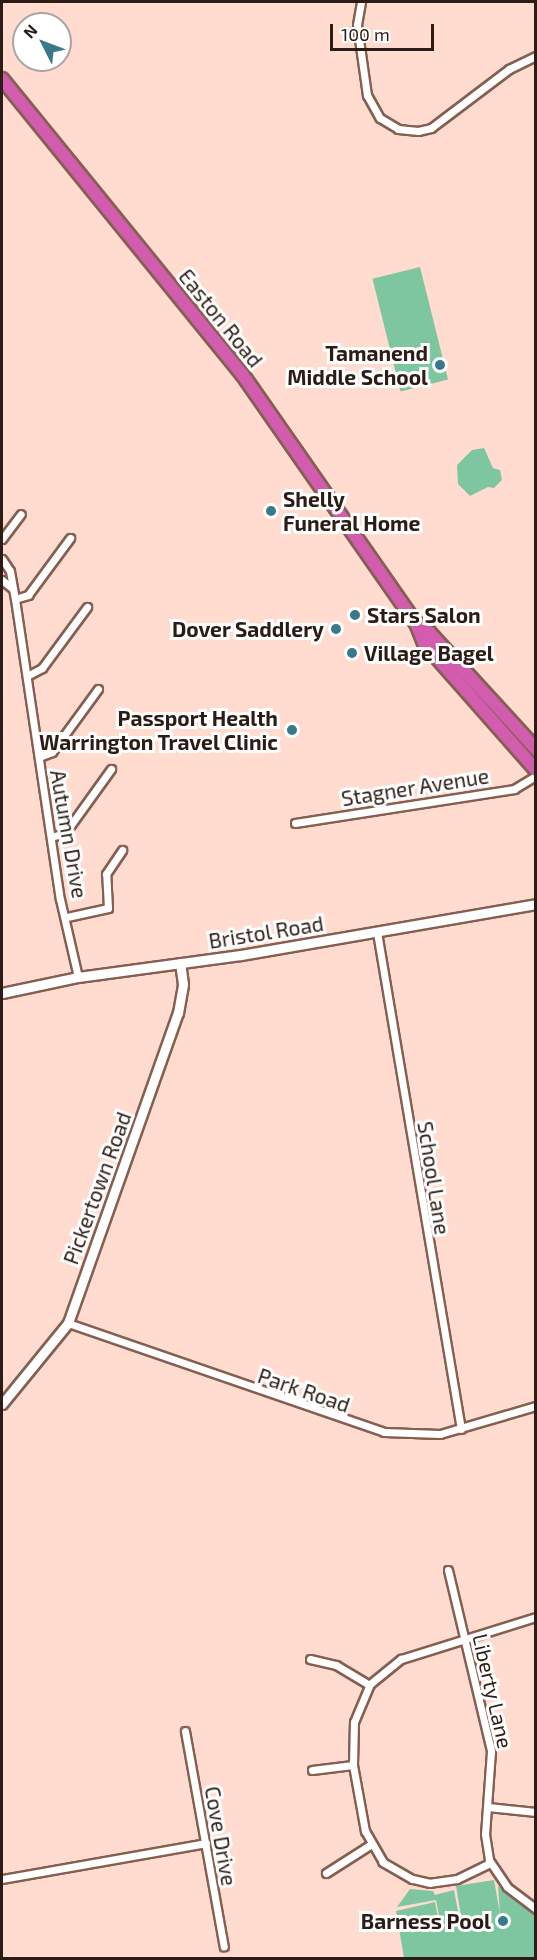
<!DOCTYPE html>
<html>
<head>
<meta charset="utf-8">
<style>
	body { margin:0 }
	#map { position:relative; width:537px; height:1960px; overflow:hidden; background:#ffdccf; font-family:"Exo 2",sans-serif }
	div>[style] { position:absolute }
	.green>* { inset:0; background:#7ec6a0; transform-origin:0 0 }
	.roads { filter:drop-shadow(2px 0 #845f52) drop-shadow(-2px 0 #845f52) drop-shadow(0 2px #845f52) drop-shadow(0 -2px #845f52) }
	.street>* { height:7px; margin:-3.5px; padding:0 3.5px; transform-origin:3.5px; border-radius:3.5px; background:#fff }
	.secondary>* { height:9px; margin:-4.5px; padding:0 4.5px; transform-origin:4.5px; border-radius:4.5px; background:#fff }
	.highway>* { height:12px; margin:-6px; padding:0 6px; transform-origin:6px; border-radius:6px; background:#d25daf }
	.dots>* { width:16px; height:16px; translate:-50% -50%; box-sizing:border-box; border:3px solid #fff; border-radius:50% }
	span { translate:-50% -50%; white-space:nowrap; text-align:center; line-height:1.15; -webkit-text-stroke:6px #fff; paint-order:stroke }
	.street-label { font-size:21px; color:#2b1c16 }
	.poi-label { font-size:21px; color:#2b1c16; font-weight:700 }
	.right { translate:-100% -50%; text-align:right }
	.left { translate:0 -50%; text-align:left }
	.frame { position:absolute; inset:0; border:3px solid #2b1c16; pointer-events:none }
	.north { position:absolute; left:12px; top:12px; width:60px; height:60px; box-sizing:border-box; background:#fff; border:2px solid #aaa4a2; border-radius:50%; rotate:312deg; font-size:16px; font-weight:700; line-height:24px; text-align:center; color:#2b1c16 }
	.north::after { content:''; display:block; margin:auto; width:21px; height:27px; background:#38798c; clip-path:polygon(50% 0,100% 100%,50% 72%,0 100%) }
	.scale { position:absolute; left:330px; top:24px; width:104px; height:27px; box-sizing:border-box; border:3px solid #2b1c16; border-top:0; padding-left:8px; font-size:18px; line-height:21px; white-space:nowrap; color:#2b1c16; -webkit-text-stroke:4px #fff; paint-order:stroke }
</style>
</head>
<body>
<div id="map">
	<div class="green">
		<div style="left:420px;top:267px;width:116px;height:49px;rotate:76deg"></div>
		<div style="clip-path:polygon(484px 448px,493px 468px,500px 470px,502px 480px,494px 488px,488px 487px,470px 496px,458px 484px,457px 465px,472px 450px)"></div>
		<div style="clip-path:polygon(494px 1880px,500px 1914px,498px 1886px,535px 1915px,535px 1958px,404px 1958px,396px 1911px,435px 1902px,440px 1927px,501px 1916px,462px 1922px,456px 1886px)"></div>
		<div style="clip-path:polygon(410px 1889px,433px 1891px,435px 1895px,454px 1890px,460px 1922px,441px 1925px,436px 1900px,397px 1907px)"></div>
	</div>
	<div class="roads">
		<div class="street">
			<div style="left:361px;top:2px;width:23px;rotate:100deg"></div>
			<div style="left:357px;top:25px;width:71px;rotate:81.9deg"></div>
			<div style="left:367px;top:95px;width:26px;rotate:61deg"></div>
			<div style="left:380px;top:118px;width:21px;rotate:31deg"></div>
			<div style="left:398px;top:129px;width:20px;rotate:6deg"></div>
			<div style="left:418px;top:131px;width:13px;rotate:-13deg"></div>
			<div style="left:431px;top:128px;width:98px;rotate:-37.1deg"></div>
			<div style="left:509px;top:69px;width:30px;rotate:-26deg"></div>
			<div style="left:2px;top:539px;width:31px;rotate:-53deg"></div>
			<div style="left:2px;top:559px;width:14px;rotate:56deg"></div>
			<div style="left:10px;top:571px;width:28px;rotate:80deg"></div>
			<div style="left:15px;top:599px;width:303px;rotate:81.5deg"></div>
			<div style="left:60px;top:899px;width:80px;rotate:77deg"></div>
			<div style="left:2px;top:580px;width:14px;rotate:39deg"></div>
			<div style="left:15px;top:599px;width:14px;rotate:-17deg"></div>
			<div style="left:28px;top:595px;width:71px;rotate:-53.6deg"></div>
			<div style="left:27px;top:676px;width:17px;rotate:-28deg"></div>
			<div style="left:42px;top:668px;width:76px;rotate:-53.6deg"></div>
			<div style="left:39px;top:757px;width:14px;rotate:-21deg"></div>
			<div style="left:52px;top:752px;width:78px;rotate:-53.9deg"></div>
			<div style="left:295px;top:823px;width:222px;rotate:-8.8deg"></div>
			<div style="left:514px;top:789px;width:26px;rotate:-31deg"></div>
			<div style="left:51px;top:837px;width:15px;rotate:-16deg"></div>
			<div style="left:65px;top:833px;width:79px;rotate:-54.3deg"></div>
			<div style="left:67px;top:917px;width:42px;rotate:-12.4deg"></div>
			<div style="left:108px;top:908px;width:34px;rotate:-93deg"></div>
			<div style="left:106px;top:874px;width:29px;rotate:-56deg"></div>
			<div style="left:377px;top:932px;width:504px;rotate:80.41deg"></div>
			<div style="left:68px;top:1323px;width:334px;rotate:19deg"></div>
			<div style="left:384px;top:1432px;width:56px;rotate:2deg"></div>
			<div style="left:440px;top:1434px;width:100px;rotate:-16.3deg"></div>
			<div style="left:448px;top:1570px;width:186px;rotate:76.6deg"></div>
			<div style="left:491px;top:1751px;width:83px;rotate:94.1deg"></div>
			<div style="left:485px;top:1834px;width:26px;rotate:81deg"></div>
			<div style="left:489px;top:1860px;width:32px;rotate:56deg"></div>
			<div style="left:507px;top:1887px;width:36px;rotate:37deg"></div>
			<div style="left:310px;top:1659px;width:27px;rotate:13deg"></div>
			<div style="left:336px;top:1665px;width:39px;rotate:31deg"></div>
			<div style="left:185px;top:1731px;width:219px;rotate:79.8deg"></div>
			<div style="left:312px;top:1770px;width:41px;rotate:-7deg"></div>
			<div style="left:488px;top:1807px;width:48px;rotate:5.9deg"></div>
			<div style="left:490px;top:1863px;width:37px;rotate:154deg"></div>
			<div style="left:457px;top:1879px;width:27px;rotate:172deg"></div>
			<div style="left:430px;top:1883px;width:18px;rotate:-167deg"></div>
			<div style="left:412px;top:1879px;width:34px;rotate:-150deg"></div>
			<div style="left:383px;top:1862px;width:36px;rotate:-120deg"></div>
			<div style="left:365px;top:1831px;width:67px;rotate:-100.3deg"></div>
			<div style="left:353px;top:1765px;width:43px;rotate:-88.7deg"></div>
			<div style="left:354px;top:1722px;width:41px;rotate:-67.2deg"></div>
			<div style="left:370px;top:1684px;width:40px;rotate:-39deg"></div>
			<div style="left:401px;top:1659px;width:141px;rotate:-17.3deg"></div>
			<div style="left:326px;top:1873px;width:52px;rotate:-32.5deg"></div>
			<div style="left:2px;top:1879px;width:207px;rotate:-10deg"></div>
		</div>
		<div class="secondary">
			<div style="left:2px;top:993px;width:78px;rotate:-11.9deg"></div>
			<div style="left:78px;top:977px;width:164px;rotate:-7.7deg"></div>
			<div style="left:241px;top:955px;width:299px;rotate:-9.8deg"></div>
			<div style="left:2px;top:1404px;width:104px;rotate:-50.8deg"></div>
			<div style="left:68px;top:1323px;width:329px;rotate:-70.5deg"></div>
			<div style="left:178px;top:1013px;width:29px;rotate:-80deg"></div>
			<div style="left:183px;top:984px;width:21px;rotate:-98deg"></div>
		</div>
		<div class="highway">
			<div style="left:2px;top:79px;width:380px;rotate:50.9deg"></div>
			<div style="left:242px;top:374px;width:304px;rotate:55.1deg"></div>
			<div style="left:416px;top:623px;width:22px;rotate:68deg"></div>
			<div style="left:424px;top:643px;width:169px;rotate:48.6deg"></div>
			<div style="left:416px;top:623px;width:16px;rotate:35deg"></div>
			<div style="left:429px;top:632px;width:159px;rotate:47.6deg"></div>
		</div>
	</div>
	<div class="dots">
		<div style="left:440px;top:365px;background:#38798c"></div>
		<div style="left:271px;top:511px;background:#38798c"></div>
		<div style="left:355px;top:615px;background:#38798c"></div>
		<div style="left:336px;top:629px;background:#38798c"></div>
		<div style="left:352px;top:653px;background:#38798c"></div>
		<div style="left:292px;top:730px;background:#38798c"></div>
		<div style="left:503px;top:1921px;background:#38798c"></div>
	</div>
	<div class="street-label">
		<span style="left:221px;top:318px;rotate:51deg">Easton Road</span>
		<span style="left:415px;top:787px;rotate:-9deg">Stagner Avenue</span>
		<span style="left:69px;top:834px;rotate:80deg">Autumn Drive</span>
		<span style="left:266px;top:932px;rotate:-9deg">Bristol Road</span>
		<span style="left:434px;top:1178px;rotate:81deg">School Lane</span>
		<span style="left:97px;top:1188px;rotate:-70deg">Pickertown Road</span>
		<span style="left:304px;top:1390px;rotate:19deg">Park Road</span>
		<span style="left:493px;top:1691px;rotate:77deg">Liberty Lane</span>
		<span style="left:221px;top:1836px;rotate:80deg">Cove Drive</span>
	</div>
	<div class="poi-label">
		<span class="right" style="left:428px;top:365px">Tamanend<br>Middle School</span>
		<span class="left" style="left:283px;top:511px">Shelly<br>Funeral Home</span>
		<span class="left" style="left:367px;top:615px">Stars Salon</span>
		<span class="right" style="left:324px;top:629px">Dover Saddlery</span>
		<span class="left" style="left:364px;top:653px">Village Bagel</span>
		<span class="right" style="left:278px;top:730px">Passport Health<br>Warrington Travel Clinic</span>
		<span class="right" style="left:491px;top:1921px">Barness Pool</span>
	</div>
	<div class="frame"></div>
	<div class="north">N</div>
	<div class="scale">100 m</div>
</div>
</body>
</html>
